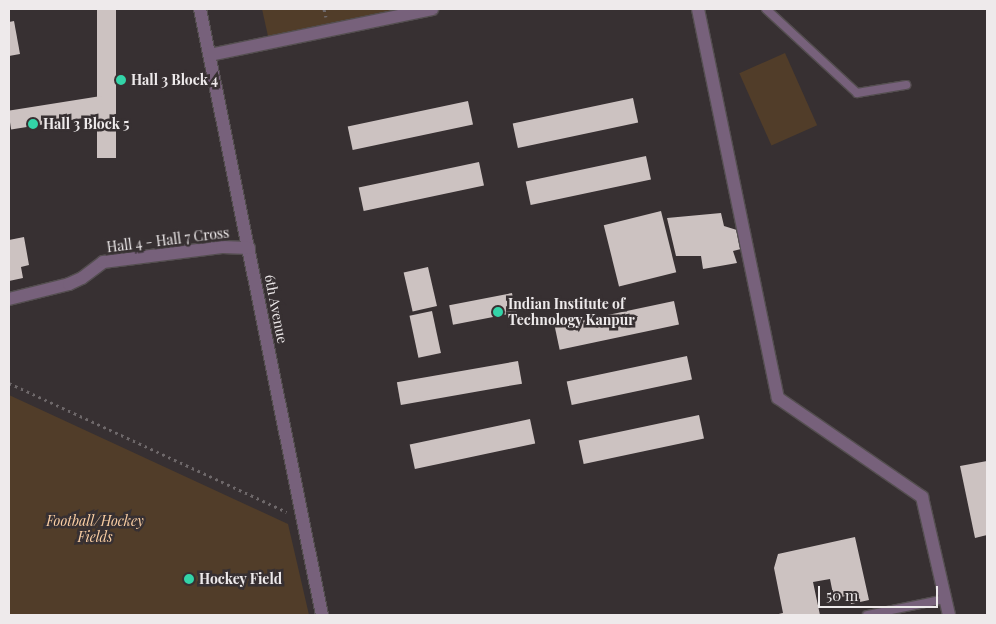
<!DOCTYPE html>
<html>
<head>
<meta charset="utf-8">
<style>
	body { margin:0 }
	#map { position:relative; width:996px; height:624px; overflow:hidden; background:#373032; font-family:"Playfair Display",serif }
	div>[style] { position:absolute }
	.green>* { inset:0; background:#513d29; transform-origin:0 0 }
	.building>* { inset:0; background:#ccc2c1; transform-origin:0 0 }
	.path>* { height:3px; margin-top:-1.5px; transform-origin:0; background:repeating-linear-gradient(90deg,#6e686a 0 2.5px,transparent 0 6.5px) }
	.roads { filter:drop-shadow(1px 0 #544e50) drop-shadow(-1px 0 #544e50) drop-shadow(0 1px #544e50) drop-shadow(0 -1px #544e50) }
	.service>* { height:8px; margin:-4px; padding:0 4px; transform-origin:4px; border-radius:4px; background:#77617b }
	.minor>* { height:12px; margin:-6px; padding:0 6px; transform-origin:6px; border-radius:6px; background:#77617b }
	.dots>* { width:14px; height:14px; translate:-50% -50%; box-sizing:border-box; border:2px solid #373032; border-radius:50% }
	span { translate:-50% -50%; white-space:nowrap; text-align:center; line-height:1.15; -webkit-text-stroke:5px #373032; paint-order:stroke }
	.poi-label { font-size:14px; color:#eeeaeb; font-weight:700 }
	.left { translate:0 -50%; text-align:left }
	.street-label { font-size:14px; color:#eeeaeb }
	.park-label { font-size:14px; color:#fbcfa4; font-style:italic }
	.frame { position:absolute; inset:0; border:10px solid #eeeaeb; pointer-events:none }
	.scale { position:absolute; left:818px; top:586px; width:120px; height:22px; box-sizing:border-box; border:2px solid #eeeaeb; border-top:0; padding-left:6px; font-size:15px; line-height:18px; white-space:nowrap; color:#eeeaeb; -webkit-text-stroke:4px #373032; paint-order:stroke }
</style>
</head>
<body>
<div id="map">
	<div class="green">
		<div style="clip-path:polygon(262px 9px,399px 9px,268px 36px)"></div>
		<div style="left:785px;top:53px;width:79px;height:50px;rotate:66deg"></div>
		<div style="clip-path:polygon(9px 395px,288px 524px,309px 615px,9px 615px)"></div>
	</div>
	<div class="building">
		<div style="left:97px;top:9px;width:19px;height:149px"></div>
		<div style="clip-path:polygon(14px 21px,20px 54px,9px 56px,9px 22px)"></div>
		<div style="left:101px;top:96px;width:19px;height:94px;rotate:81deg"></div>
		<div style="left:633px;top:98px;width:25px;height:123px;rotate:78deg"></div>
		<div style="left:468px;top:101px;width:24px;height:123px;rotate:78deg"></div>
		<div style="left:646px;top:156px;width:24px;height:123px;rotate:78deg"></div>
		<div style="left:479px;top:162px;width:24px;height:123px;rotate:78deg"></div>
		<div style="left:661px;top:211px;width:63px;height:59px;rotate:76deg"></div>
		<div style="clip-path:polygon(721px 213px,724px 226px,740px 231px,741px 249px,733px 251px,737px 263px,703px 269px,701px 256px,676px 256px,667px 218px)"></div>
		<div style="clip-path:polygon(24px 237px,29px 265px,21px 267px,23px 278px,9px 281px,9px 240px)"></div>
		<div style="left:428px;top:267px;width:40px;height:25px;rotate:77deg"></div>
		<div style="left:512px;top:293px;width:20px;height:64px;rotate:79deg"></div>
		<div style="left:674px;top:301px;width:24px;height:122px;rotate:78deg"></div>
		<div style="left:432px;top:311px;width:43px;height:23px;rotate:78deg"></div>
		<div style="left:687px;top:356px;width:24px;height:123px;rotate:78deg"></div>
		<div style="left:518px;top:361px;width:23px;height:123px;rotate:80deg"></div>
		<div style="left:699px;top:415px;width:24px;height:123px;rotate:78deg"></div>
		<div style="left:530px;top:419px;width:25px;height:123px;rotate:78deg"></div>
		<div style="clip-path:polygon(987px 461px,987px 535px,975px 538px,960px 466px)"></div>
		<div style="clip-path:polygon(855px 537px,869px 600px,851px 604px,849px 595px,834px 599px,830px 579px,813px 582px,820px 615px,774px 615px,783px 613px,774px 568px,778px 554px)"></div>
	</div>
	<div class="path">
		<div style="left:324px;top:9px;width:8px;rotate:76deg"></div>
		<div style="left:9px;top:383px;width:306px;rotate:24.9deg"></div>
	</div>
	<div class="roads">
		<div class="service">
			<div style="left:766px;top:9px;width:124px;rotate:42.7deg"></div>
			<div style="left:857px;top:93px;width:50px;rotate:-9.3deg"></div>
			<div style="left:867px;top:615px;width:80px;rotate:-11.6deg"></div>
		</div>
		<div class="minor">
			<div style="left:200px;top:9px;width:618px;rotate:78.62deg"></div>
			<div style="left:698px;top:9px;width:397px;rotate:78.4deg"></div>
			<div style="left:778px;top:398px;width:175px;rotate:34.5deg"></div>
			<div style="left:922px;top:497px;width:121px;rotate:77.1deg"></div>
			<div style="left:210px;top:55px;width:227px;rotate:-11.7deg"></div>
			<div style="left:9px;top:299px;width:62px;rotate:-14deg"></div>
			<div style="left:69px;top:284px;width:14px;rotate:-25deg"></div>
			<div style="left:82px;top:278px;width:26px;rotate:-37deg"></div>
			<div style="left:103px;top:262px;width:120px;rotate:-7.2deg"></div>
			<div style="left:222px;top:247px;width:27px;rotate:2deg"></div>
		</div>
	</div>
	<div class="dots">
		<div style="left:121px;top:80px;background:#33d4a8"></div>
		<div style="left:33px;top:124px;background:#33d4a8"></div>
		<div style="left:498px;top:312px;background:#33d4a8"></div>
		<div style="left:189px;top:579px;background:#33d4a8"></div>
	</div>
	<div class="poi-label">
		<span class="left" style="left:131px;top:80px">Hall 3 Block 4</span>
		<span class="left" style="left:43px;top:124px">Hall 3 Block 5</span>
		<span class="left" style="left:508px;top:312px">Indian Institute of<br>Technology Kanpur</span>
		<span class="left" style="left:199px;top:579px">Hockey Field</span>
	</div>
	<div class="street-label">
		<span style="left:168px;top:240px;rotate:-7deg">Hall 4 - Hall 7 Cross</span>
		<span style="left:276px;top:309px;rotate:79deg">6th Avenue</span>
	</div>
	<div class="park-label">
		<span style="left:95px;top:529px">Football/Hockey<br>Fields</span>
	</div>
	<div class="frame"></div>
	<div class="scale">50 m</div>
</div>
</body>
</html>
